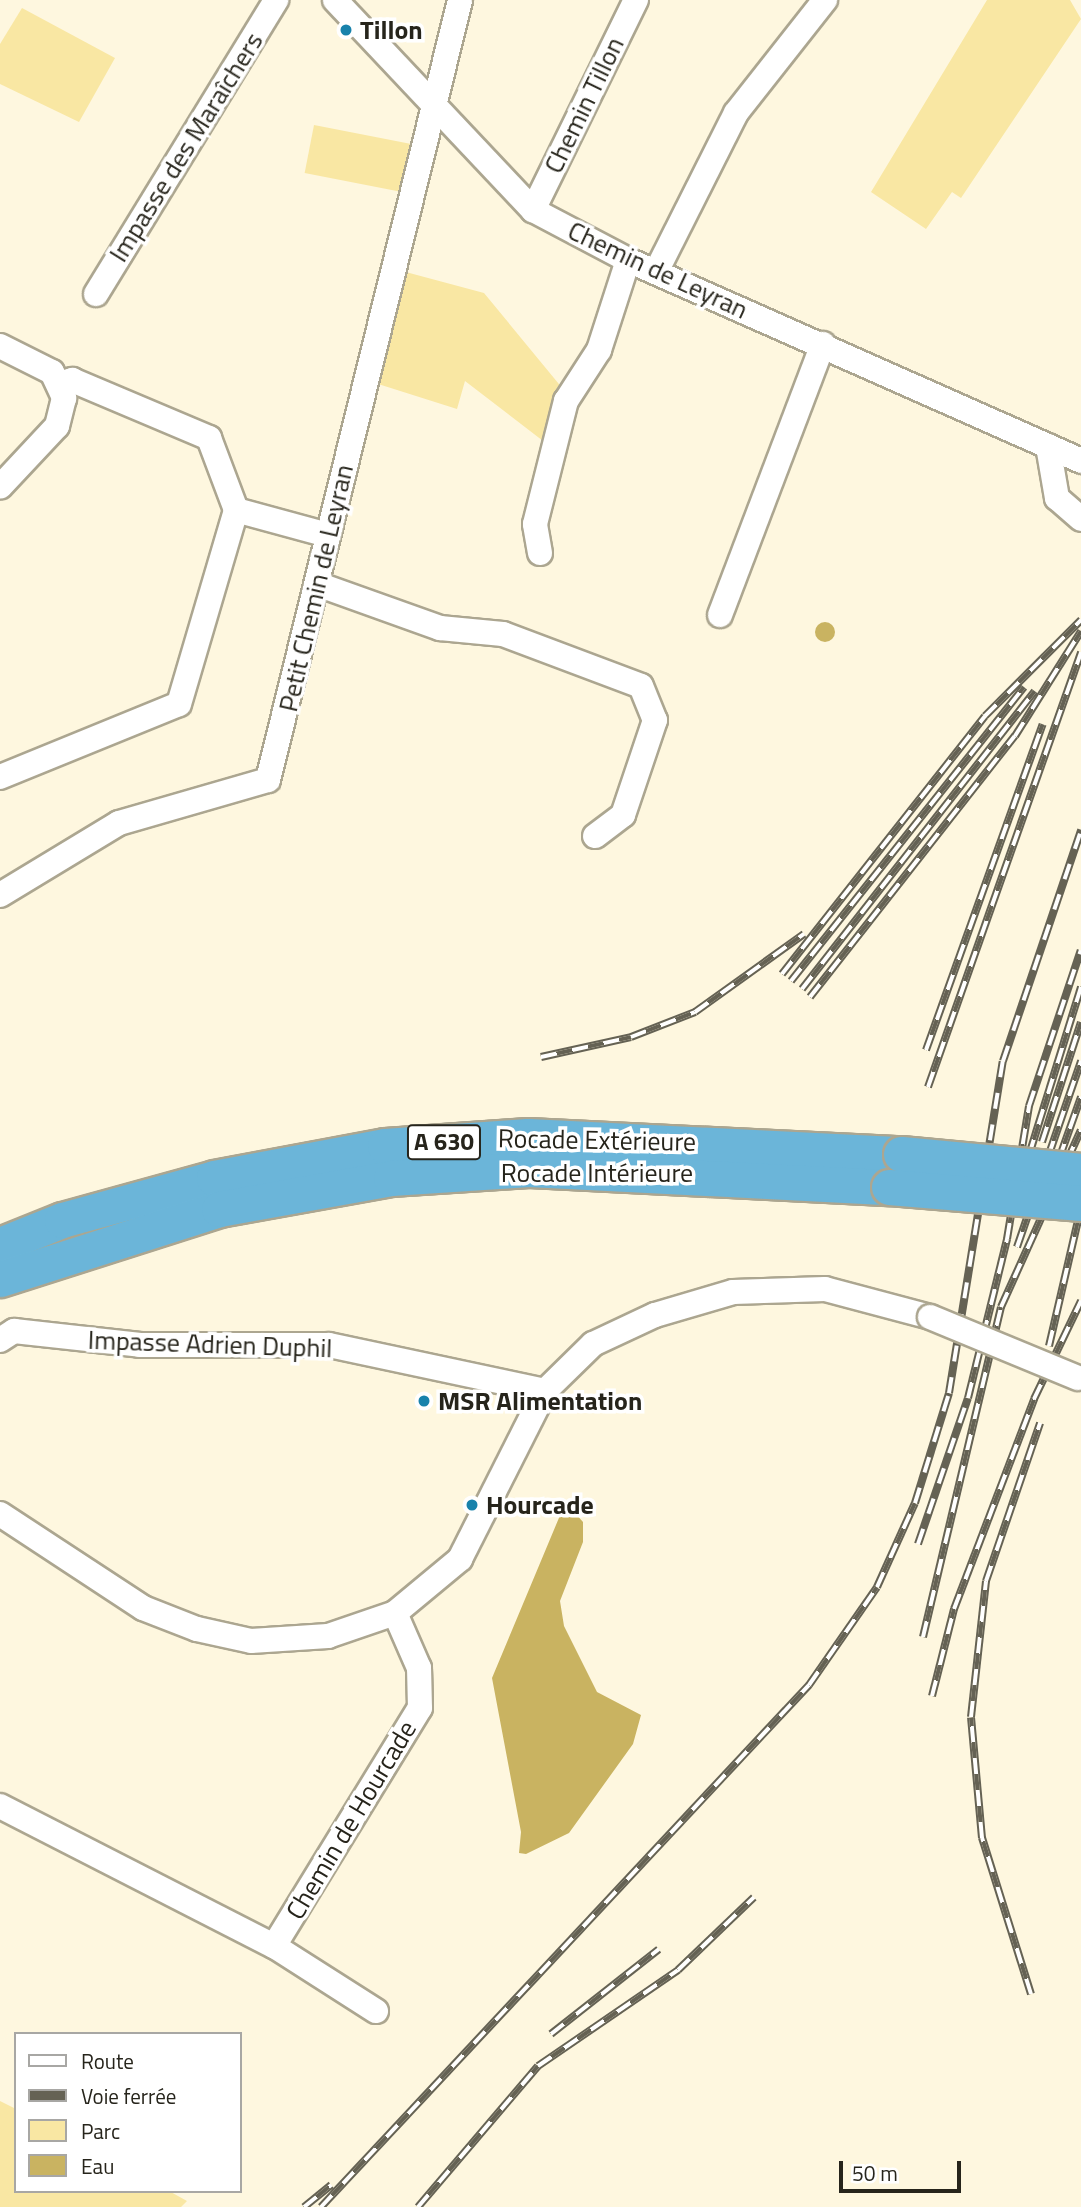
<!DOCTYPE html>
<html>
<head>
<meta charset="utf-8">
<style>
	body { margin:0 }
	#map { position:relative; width:1081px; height:2207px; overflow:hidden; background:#fef7df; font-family:"Titillium Web",sans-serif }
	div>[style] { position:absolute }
	.green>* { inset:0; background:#f9e7a3; transform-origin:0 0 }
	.water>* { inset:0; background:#c9b361 }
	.round { border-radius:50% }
	.roads { filter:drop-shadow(2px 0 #aca690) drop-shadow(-2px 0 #aca690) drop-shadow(0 2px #aca690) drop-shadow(0 -2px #aca690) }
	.minor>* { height:24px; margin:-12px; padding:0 12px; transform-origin:12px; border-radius:12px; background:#fff }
	.highway>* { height:35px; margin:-17.5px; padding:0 17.5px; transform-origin:17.5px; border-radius:17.5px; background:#6bb5d9 }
	.rail>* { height:8px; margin-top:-4px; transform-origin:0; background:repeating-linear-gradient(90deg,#fff 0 16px,#656254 0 32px); box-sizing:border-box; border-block:2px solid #656254 }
	.bridges { filter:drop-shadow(2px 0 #aca690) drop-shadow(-2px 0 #aca690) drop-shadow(0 2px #aca690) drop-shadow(0 -2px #aca690) }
	.minor-bridge>* { height:24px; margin:-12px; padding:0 12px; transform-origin:12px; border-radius:12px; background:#fff }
	.highway-bridge>* { height:35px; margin:-17.5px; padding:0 17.5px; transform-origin:17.5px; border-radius:17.5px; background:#6bb5d9 }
	.dots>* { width:19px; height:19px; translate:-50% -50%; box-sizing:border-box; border:4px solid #fff; border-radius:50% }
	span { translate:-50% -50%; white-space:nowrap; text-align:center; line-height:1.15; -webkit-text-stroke:7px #fff; paint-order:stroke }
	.shield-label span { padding:2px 5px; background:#fff; border:2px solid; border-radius:5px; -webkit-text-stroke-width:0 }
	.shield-label { font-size:24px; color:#26241b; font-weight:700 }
	.poi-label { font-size:26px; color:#26241b; font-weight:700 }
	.left { translate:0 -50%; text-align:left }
	.street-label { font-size:26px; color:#26241b }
	.legend { position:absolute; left:14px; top:2032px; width:228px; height:161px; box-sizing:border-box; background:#fff; border:2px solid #a8a7a4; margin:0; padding:9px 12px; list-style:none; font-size:21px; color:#26241b }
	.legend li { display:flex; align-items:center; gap:14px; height:35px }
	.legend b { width:35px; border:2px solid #a8a7a4 }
	.scale { position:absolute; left:839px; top:2161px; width:122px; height:32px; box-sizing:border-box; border:4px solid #26241b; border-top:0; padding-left:9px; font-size:21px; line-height:24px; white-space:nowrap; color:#26241b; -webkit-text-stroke:5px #fff; paint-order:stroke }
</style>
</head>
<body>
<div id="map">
	<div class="green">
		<div style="clip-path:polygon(987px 0,1070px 0,1081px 19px,961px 198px,952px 192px,926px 229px,871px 192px)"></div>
		<div style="clip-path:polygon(22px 8px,115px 58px,79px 122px,0 84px,0 44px)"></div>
		<div style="left:314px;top:125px;width:103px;height:49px;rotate:11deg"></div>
		<div style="clip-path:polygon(402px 271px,484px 293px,563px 389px,547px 444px,465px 381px,457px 409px,375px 383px)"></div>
		<div style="clip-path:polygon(0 2101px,16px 2109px,16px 2191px,169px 2191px,187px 2201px,181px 2207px,0 2207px)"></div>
	</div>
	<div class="water">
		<div class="round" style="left:815px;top:622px;width:20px;height:20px"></div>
		<div style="clip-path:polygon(561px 1513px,575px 1513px,583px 1522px,583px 1542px,560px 1601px,564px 1626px,597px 1692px,641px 1715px,633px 1744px,569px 1833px,526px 1854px,519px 1853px,521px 1832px,492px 1678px)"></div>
	</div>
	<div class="roads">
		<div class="minor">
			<div style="left:335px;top:0;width:289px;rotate:46.7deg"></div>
			<div style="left:533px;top:210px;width:107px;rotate:27.8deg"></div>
			<div style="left:628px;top:260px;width:496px;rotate:23.9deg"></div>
			<div style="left:533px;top:210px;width:234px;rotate:-63.9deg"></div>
			<div style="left:656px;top:272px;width:178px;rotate:-63.3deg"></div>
			<div style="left:736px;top:113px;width:144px;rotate:-51.8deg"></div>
			<div style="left:96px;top:294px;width:345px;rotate:-58.5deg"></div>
			<div style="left:0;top:346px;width:58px;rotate:26.6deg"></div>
			<div style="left:52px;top:372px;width:29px;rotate:65deg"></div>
			<div style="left:64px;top:398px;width:29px;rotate:104deg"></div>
			<div style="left:57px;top:426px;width:83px;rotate:133.1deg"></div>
			<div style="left:59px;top:384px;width:14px;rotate:-17deg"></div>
			<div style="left:72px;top:380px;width:149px;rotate:22.9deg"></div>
			<div style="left:209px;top:438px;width:77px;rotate:69.4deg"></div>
			<div style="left:236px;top:510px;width:95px;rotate:15.2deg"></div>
			<div style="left:1048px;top:446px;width:53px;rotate:80.2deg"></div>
			<div style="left:1057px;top:498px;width:32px;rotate:41deg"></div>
			<div style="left:540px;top:553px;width:29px;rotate:-100deg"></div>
			<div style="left:535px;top:524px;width:127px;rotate:-75.9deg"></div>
			<div style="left:566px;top:401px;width:61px;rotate:-57.1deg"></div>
			<div style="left:599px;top:350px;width:95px;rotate:-72.1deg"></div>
			<div style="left:317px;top:584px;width:131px;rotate:19.7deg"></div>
			<div style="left:440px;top:628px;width:63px;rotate:5.4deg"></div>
			<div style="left:503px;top:634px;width:147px;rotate:20.6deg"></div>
			<div style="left:641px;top:686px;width:37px;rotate:68deg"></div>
			<div style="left:655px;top:720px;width:100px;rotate:108.6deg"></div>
			<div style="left:623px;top:815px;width:35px;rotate:143deg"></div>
			<div style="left:720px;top:615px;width:290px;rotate:-69.2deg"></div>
			<div style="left:0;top:777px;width:193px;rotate:-22.2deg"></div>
			<div style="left:179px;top:704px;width:202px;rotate:-73.6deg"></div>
			<div style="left:0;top:895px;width:139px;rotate:-31.2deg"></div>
			<div style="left:119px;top:823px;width:155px;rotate:-16.1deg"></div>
			<div style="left:268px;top:780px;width:803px;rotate:-76.17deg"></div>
			<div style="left:0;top:1340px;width:17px;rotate:-33deg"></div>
			<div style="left:14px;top:1331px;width:127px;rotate:6.3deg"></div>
			<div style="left:140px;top:1345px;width:189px"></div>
			<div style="left:329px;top:1345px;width:221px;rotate:12deg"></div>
			<div style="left:0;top:1514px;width:171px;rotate:33.3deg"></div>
			<div style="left:143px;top:1608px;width:58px;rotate:21.3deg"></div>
			<div style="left:197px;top:1629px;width:55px;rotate:12.5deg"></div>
			<div style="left:251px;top:1641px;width:77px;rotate:-3.7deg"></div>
			<div style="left:328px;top:1636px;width:71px;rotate:-18.9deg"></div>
			<div style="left:395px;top:1613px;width:85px;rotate:-39.7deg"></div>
			<div style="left:460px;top:1559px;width:188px;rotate:-63.2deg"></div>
			<div style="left:545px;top:1391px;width:67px;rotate:-44.4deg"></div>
			<div style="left:593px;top:1344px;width:68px;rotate:-25.1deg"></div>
			<div style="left:655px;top:1315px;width:81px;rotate:-16.4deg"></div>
			<div style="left:733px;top:1292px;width:92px;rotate:-1.9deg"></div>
			<div style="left:825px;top:1289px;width:109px;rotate:14.9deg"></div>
			<div style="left:0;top:1806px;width:308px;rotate:27.1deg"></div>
			<div style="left:274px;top:1946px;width:121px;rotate:32.5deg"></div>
			<div style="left:274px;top:1946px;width:279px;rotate:-58.5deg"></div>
			<div style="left:420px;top:1708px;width:40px;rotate:-91.4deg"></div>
			<div style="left:419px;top:1668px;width:60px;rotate:-113.6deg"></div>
		</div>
		<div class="highway">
			<div style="left:0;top:1245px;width:67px;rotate:-22deg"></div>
			<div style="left:62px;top:1220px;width:158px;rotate:-15.4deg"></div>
			<div style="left:214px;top:1178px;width:174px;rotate:-10.6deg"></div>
			<div style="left:385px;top:1146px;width:143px;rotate:-4deg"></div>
			<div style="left:528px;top:1136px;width:373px;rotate:2.8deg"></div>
			<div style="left:0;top:1279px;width:230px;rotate:-17.7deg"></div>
			<div style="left:219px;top:1209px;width:175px;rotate:-10.2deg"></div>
			<div style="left:391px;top:1178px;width:138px;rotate:-3.7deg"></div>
			<div style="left:529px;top:1169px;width:360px;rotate:2.9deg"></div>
		</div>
	</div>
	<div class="rail">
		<div style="left:782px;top:974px;width:328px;rotate:-51.8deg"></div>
		<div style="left:985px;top:716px;width:136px;rotate:-45deg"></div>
		<div style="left:791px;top:981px;width:375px;rotate:-51.6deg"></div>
		<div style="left:802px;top:989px;width:378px;rotate:-52deg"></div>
		<div style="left:810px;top:997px;width:332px;rotate:-51.9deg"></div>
		<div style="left:1015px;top:736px;width:124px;rotate:-57.8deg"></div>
		<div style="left:926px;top:1050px;width:346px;rotate:-70.3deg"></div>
		<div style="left:541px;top:1057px;width:92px;rotate:-12.5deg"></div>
		<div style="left:631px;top:1037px;width:69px;rotate:-21.3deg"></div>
		<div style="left:695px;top:1012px;width:134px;rotate:-35.6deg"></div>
		<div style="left:928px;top:1087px;width:461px;rotate:-70.6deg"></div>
		<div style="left:1042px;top:1142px;width:126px;rotate:-72deg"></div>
		<div style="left:1029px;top:1155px;width:176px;rotate:-72.8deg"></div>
		<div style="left:1059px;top:1159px;width:66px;rotate:-70.5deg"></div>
		<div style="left:1017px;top:1247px;width:197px;rotate:-71deg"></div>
		<div style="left:1049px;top:1346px;width:143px;rotate:-77deg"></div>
		<div style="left:918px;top:1544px;width:154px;rotate:-71.1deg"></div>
		<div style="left:968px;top:1398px;width:164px;rotate:-76.2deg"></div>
		<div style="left:1007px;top:1239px;width:135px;rotate:-80.6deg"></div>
		<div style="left:1029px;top:1106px;width:164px;rotate:-71.6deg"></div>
		<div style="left:923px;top:1637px;width:339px;rotate:-76.7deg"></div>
		<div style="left:1001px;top:1307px;width:194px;rotate:-65.7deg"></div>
		<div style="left:932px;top:1696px;width:90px;rotate:-75.8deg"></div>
		<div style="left:954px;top:1609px;width:225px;rotate:-69.1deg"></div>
		<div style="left:1034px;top:1399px;width:109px;rotate:-64.4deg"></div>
		<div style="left:1031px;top:1994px;width:164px;rotate:-107.4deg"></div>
		<div style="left:982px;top:1838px;width:121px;rotate:-95.2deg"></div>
		<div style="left:971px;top:1717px;width:137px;rotate:-83.7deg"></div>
		<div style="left:986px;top:1581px;width:167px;rotate:-71.1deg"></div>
		<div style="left:551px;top:2034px;width:137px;rotate:-38.2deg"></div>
		<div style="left:304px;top:2207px;width:35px;rotate:-39deg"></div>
		<div style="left:321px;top:2207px;width:715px;rotate:-46.93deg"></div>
		<div style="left:809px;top:1685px;width:119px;rotate:-55.2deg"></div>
		<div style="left:877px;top:1587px;width:92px;rotate:-65.7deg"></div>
		<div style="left:915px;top:1503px;width:115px;rotate:-72.8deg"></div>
		<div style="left:949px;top:1393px;width:336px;rotate:-80.8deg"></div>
		<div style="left:1003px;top:1061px;width:244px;rotate:-71.3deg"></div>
		<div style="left:418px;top:2207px;width:185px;rotate:-49.6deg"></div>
		<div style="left:538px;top:2066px;width:170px;rotate:-34.4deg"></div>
		<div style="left:678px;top:1970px;width:105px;rotate:-43.8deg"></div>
	</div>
	<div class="bridges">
		<div class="minor-bridge">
			<div style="left:930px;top:1317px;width:160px;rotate:22.4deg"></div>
		</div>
		<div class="highway-bridge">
			<div style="left:901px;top:1154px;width:181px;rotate:5.4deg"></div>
			<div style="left:889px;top:1187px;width:193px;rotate:4.8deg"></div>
		</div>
	</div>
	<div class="dots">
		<div style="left:346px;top:30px;background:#1882ab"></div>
		<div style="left:424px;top:1401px;background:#1882ab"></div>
		<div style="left:472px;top:1505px;background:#1882ab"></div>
	</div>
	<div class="shield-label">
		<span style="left:444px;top:1142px">A 630</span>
	</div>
	<div class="poi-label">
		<span class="left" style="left:360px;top:30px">Tillon</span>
		<span class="left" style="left:438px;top:1401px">MSR Alimentation</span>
		<span class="left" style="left:486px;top:1505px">Hourcade</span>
	</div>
	<div class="street-label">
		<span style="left:584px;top:105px;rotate:-64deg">Chemin Tillon</span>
		<span style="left:186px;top:147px;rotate:-58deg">Impasse des Maraîchers</span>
		<span style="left:658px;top:270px;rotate:25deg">Chemin de Leyran</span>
		<span style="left:316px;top:588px;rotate:-77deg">Petit Chemin de Leyran</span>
		<span style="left:597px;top:1140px;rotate:1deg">Rocade Extérieure</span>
		<span style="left:597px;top:1173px">Rocade Intérieure</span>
		<span style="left:210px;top:1344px;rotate:2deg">Impasse Adrien Duphil</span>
		<span style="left:351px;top:1820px;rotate:-59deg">Chemin de Hourcade</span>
	</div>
	<ul class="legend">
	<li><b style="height:9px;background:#fff"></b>Route</li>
	<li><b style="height:9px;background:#656254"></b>Voie ferrée</li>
	<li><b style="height:19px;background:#f9e7a3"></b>Parc</li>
	<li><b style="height:19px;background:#c9b361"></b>Eau</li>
	</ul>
	<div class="scale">50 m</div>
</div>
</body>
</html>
